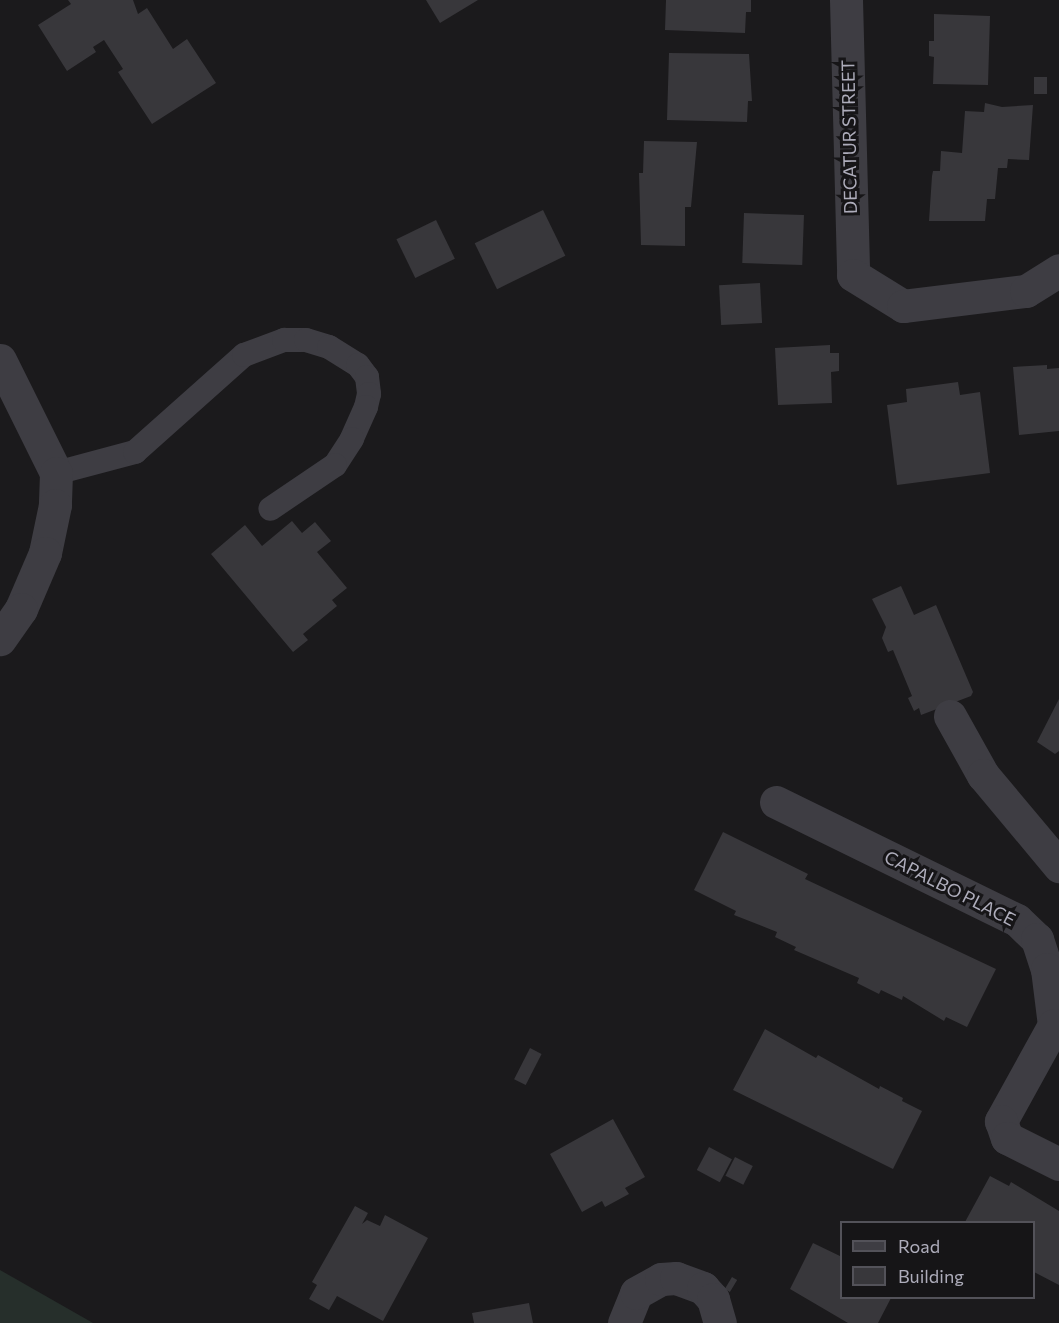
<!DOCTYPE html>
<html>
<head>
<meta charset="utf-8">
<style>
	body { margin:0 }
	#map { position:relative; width:1059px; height:1323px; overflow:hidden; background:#1b1a1c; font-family:Commissioner,sans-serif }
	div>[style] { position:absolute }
	.green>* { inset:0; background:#262f2b }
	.building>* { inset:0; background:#38373b; transform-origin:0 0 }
	.lane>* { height:24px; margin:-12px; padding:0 12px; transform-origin:12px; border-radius:12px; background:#3e3d43 }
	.street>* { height:33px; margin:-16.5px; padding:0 16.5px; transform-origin:16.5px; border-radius:16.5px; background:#3e3d43 }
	span { translate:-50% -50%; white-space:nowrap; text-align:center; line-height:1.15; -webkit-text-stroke:6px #161517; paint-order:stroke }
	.street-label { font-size:18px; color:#aeadbb }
	.legend { position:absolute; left:840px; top:1221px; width:195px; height:78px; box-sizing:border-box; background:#161517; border:2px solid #535259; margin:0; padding:8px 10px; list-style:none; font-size:18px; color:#aeadbb }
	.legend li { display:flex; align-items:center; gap:12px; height:30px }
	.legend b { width:30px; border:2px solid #535259 }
</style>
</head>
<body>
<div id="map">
	<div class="green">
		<div style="clip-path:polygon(0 1270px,93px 1323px,0 1323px)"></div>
	</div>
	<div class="building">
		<div style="clip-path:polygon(68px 0,133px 0,138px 14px,147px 8px,173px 49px,187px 39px,216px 83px,152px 124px,118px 72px,123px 69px,104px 40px,93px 47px,96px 52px,67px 71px,38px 25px,71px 4px)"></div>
		<div style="clip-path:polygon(426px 0,478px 0,440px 23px)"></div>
		<div style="clip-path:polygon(666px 0,751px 0,751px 12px,746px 12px,745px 33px,665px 30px)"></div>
		<div style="clip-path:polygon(934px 14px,990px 16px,988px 85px,933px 84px,934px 57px,929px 56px,929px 41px,934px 41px)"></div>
		<div style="clip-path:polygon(669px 53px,749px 54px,752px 101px,748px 101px,747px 122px,667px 120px)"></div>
		<div style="left:1034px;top:77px;width:13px;height:17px"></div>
		<div style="clip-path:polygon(985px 103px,1002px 107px,1033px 105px,1029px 160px,1008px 159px,1007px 168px,998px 168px,995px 199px,987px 199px,985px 221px,929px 221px,932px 176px,933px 171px,940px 171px,941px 151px,962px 153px,965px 111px,984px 112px)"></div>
		<div style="clip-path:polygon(644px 141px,697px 142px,691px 207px,685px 207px,685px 246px,641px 245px,639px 173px,643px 173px)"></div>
		<div style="left:543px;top:210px;width:51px;height:76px;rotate:64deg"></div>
		<div style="left:744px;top:213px;width:60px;height:50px;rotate:2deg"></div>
		<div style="left:436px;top:220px;width:43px;height:44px;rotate:64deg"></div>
		<div style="left:760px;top:283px;width:40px;height:41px;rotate:87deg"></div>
		<div style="clip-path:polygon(830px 345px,830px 353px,839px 353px,839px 371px,831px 372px,832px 403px,778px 405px,775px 348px)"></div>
		<div style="clip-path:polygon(1047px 365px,1047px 369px,1059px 368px,1059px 431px,1019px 435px,1013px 367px)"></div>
		<div style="clip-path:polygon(958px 382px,960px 395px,980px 392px,990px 473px,897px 485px,887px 405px,907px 402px,906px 389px)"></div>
		<div style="clip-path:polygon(292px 521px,302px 533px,315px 522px,331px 541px,317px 552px,347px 588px,332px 600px,337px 606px,303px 634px,308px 640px,293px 652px,211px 554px,245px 525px,262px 546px)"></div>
		<div style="clip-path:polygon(901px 586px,914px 615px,936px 605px,973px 692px,971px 696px,921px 715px,919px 708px,914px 711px,908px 698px,912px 696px,893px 650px,888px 652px,882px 638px,886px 627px,872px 599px)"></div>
		<div style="clip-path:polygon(1059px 699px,1059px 751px,1055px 754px,1037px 742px)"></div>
		<div style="clip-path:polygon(723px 832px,808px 874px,805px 879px,996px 969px,967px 1027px,946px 1017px,944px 1021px,903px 996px,902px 1000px,881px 990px,879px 994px,857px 983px,859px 978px,794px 950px,796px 947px,775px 937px,777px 932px,734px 915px,736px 911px,694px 890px)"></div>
		<div style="clip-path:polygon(765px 1029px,816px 1058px,818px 1055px,879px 1089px,880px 1086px,903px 1098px,902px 1101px,922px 1111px,893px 1169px,733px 1090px)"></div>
		<div style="left:530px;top:1048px;width:13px;height:35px;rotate:27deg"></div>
		<div style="clip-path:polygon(613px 1119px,645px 1177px,625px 1188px,629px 1194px,605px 1207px,602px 1201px,582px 1212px,550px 1154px)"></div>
		<div style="left:709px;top:1147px;width:26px;height:26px;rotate:28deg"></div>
		<div style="left:735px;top:1157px;width:20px;height:21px;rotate:27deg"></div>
		<div style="clip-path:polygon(990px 1176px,1009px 1186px,1011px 1182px,1059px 1211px,1059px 1285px,1034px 1272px,1034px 1222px,965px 1222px)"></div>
		<div style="clip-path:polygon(355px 1206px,368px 1213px,362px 1224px,367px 1220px,380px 1226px,385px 1215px,428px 1238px,383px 1321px,337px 1296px,329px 1310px,309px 1299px,317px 1285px,312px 1282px)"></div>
		<div style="clip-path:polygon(813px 1243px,842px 1257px,842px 1298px,891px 1298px,878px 1323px,848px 1323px,790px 1289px)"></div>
		<div style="left:732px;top:1277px;width:6px;height:14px;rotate:31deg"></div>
		<div style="clip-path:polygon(529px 1303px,533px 1323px,474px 1323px,472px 1313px)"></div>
	</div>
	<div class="lane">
		<div style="left:56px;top:473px;width:82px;rotate:-14.9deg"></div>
		<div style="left:135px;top:452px;width:146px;rotate:-41.7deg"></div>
		<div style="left:244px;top:355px;width:43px;rotate:-20.6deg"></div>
		<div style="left:284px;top:340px;width:22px"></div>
		<div style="left:306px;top:340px;width:24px;rotate:17deg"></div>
		<div style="left:329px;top:347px;width:34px;rotate:32deg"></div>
		<div style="left:358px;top:365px;width:15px;rotate:53deg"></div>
		<div style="left:367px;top:377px;width:17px;rotate:83deg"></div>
		<div style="left:369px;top:394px;width:13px;rotate:103deg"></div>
		<div style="left:366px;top:407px;width:35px;rotate:114deg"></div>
		<div style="left:352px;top:439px;width:31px;rotate:123deg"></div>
		<div style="left:335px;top:465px;width:78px;rotate:145.9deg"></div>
	</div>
	<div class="street">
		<div style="left:846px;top:0;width:275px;rotate:88.5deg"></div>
		<div style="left:853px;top:275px;width:59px;rotate:31.8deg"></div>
		<div style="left:903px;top:306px;width:124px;rotate:-7deg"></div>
		<div style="left:1026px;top:291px;width:39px;rotate:-32deg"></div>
		<div style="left:0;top:360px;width:126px;rotate:63.6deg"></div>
		<div style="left:56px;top:473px;width:32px;rotate:92deg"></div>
		<div style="left:55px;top:505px;width:49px;rotate:101.8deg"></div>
		<div style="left:45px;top:553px;width:61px;rotate:113.2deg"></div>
		<div style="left:21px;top:609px;width:37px;rotate:125deg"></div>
		<div style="left:950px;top:716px;width:68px;rotate:60.8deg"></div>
		<div style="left:983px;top:775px;width:119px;rotate:50.1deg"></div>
		<div style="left:776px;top:802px;width:268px;rotate:26.1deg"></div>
		<div style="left:1017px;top:920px;width:28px;rotate:44deg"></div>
		<div style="left:1037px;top:939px;width:32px;rotate:72deg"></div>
		<div style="left:1047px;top:969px;width:56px;rotate:82.9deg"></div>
		<div style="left:1054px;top:1025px;width:110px;rotate:118.9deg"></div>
		<div style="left:1001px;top:1121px;width:18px;rotate:71deg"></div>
		<div style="left:1007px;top:1138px;width:58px;rotate:26.6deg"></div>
		<div style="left:624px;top:1323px;width:32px;rotate:-68deg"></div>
		<div style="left:636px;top:1293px;width:29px;rotate:-29deg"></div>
		<div style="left:661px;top:1279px;width:15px;rotate:-4deg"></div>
		<div style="left:676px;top:1278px;width:29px;rotate:20deg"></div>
		<div style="left:703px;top:1288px;width:15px;rotate:48deg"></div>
		<div style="left:713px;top:1299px;width:25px;rotate:74deg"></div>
	</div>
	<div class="street-label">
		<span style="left:849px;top:137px;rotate:-91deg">DECATUR STREET</span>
		<span style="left:950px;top:888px;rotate:27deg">CAPALBO PLACE</span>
	</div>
	<ul class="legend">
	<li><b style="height:8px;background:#3e3d43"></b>Road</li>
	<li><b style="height:16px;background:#38373b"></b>Building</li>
	</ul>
</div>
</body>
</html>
